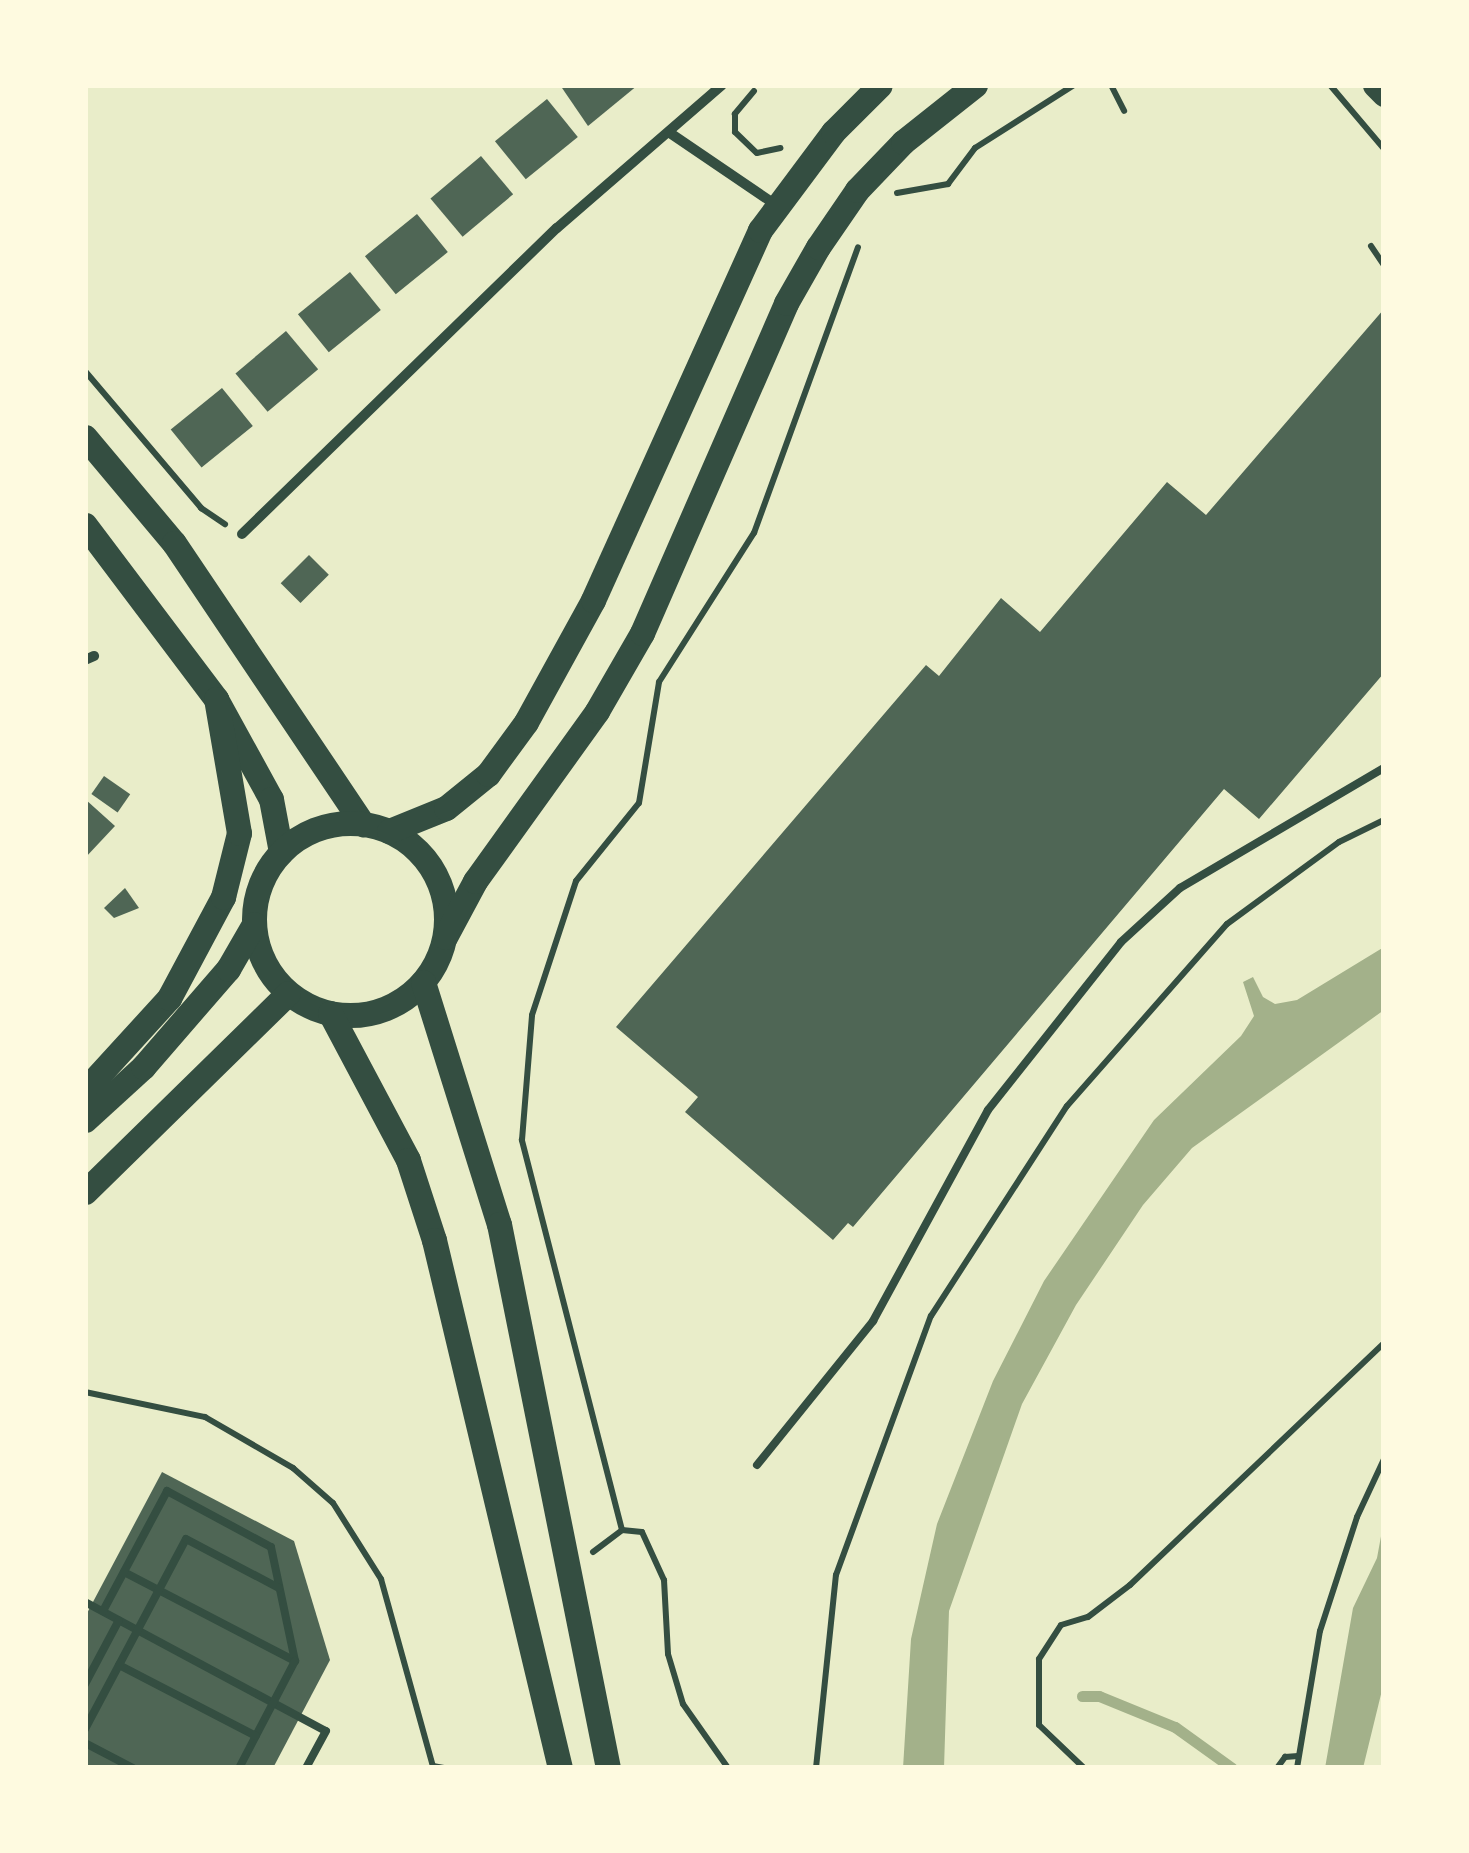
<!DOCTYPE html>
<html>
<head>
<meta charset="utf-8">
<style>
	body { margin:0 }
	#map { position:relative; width:1469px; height:1853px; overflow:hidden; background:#e9edc9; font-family:"Zilla Slab",serif }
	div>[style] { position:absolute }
	.water>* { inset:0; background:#a3b18a }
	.stream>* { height:11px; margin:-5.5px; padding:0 5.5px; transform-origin:5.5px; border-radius:5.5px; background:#a3b18a }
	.building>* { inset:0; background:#4f6655; transform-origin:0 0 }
	.path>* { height:6px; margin:-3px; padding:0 3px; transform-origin:3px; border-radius:3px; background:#344e41 }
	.service>* { height:8px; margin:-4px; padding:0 4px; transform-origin:4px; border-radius:4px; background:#344e41 }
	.minor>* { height:10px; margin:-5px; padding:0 5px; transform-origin:5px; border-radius:5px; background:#344e41 }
	.primary>* { height:25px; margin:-12.5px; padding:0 12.5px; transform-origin:12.5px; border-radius:12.5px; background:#344e41 }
	.primary>.ring { margin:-12.5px; padding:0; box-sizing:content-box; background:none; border:25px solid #344e41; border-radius:50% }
	span { translate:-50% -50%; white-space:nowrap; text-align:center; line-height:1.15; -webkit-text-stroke:9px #fefae0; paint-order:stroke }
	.frame { position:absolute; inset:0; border:88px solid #fefae0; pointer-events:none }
</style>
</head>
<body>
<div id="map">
	<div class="water">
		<div style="clip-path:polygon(1384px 947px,1384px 1010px,1192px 1148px,1143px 1205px,1076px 1305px,1022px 1404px,949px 1611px,944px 1768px,903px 1768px,911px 1639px,937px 1524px,993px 1381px,1044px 1281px,1154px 1120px,1241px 1036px,1254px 1016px,1243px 982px,1253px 977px,1263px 997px,1275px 1004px,1297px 1000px)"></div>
		<div style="clip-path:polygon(1384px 1520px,1384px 1682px,1363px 1768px,1325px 1768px,1353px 1608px,1377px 1558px)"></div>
	</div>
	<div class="stream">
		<div style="left:1082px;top:1696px;width:17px"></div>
		<div style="left:1099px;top:1696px;width:82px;rotate:22.2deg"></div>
		<div style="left:1175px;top:1727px;width:70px;rotate:35.7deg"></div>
	</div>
	<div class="building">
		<div style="clip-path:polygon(560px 85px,638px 85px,588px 126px)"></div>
		<div style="left:547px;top:99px;width:49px;height:67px;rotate:51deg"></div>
		<div style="left:481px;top:156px;width:50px;height:66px;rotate:50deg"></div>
		<div style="left:417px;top:214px;width:49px;height:67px;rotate:51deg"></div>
		<div style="left:350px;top:272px;width:49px;height:67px;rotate:51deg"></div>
		<div style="clip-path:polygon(1384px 309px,1384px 673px,1259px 819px,1224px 789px,853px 1227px,848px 1223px,833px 1240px,685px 1112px,698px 1097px,616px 1027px,926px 665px,939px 676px,1001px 598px,1040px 632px,1167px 482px,1206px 515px)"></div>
		<div style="left:286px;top:331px;width:50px;height:66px;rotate:50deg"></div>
		<div style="left:222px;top:388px;width:49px;height:66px;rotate:51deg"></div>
		<div style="left:309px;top:555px;width:28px;height:40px;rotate:45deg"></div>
		<div style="left:104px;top:776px;width:32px;height:22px;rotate:35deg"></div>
		<div style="clip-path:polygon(85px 799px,115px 826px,85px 858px)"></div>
		<div style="clip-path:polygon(125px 888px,139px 908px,114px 918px,104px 908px)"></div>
		<div style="clip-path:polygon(162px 1472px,294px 1541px,330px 1660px,273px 1768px,85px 1768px,85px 1617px)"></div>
	</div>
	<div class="path">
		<div style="left:1111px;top:85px;width:29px;rotate:63deg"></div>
		<div style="left:1330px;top:85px;width:84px;rotate:49.8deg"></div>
		<div style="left:754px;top:91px;width:30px;rotate:130deg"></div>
		<div style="left:735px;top:114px;width:18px;rotate:90deg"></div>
		<div style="left:735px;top:132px;width:30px;rotate:44deg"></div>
		<div style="left:757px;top:153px;width:24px;rotate:-12deg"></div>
		<div style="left:897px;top:193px;width:52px;rotate:-10deg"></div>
		<div style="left:948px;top:184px;width:45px;rotate:-53.1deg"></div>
		<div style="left:975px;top:148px;width:117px;rotate:-32.5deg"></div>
		<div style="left:1371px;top:246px;width:23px;rotate:56deg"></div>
		<div style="left:85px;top:371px;width:180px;rotate:49.7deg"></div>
		<div style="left:201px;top:508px;width:29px;rotate:34deg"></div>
		<div style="left:85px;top:1392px;width:123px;rotate:11.8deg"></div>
		<div style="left:205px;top:1417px;width:102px;rotate:30.1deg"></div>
		<div style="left:293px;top:1468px;width:53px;rotate:41.2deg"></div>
		<div style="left:333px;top:1503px;width:90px;rotate:57.7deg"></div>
		<div style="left:381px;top:1579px;width:194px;rotate:74.5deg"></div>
		<div style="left:433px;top:1766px;width:11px;rotate:10deg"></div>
		<div style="left:622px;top:1530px;width:403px;rotate:-104.4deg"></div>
		<div style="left:522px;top:1140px;width:125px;rotate:-85.4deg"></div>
		<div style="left:532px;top:1015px;width:141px;rotate:-71.8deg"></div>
		<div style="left:576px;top:881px;width:100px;rotate:-51.1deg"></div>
		<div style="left:639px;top:803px;width:123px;rotate:-80.6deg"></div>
		<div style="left:659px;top:682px;width:177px;rotate:-57.5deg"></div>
		<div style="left:754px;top:533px;width:304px;rotate:-70deg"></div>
		<div style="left:593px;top:1552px;width:36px;rotate:-37deg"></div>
		<div style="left:622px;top:1530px;width:20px;rotate:6deg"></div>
		<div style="left:642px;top:1532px;width:53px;rotate:65.4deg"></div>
		<div style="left:664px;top:1580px;width:74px;rotate:86.9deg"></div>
		<div style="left:668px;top:1654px;width:52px;rotate:73.3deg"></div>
		<div style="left:683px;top:1704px;width:78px;rotate:54.9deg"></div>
		<div style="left:816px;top:1768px;width:194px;rotate:-84.1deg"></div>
		<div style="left:836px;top:1575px;width:276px;rotate:-69.9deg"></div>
		<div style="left:931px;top:1316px;width:250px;rotate:-57.1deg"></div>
		<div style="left:1067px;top:1106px;width:242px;rotate:-48.7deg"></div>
		<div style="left:1227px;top:924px;width:139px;rotate:-36.2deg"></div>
		<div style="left:1339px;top:842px;width:50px;rotate:-26.1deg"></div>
		<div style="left:1084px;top:1768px;width:62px;rotate:-136.3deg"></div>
		<div style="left:1039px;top:1725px;width:66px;rotate:-90deg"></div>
		<div style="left:1039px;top:1659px;width:40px;rotate:-57.1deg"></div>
		<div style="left:1061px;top:1625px;width:28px;rotate:-17deg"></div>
		<div style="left:1088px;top:1617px;width:53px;rotate:-37.3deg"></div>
		<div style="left:1130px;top:1585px;width:351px;rotate:-43.6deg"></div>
		<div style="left:1277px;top:1768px;width:14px;rotate:-54deg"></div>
		<div style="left:1285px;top:1757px;width:13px;rotate:-4deg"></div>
		<div style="left:1297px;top:1768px;width:139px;rotate:-80.5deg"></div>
		<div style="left:1320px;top:1631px;width:120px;rotate:-72deg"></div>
		<div style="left:1357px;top:1517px;width:64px;rotate:-65deg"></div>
		<div style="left:1384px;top:1768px;width:2px;rotate:-90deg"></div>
	</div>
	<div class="service">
		<div style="left:757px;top:1465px;width:185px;rotate:-51.1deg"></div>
		<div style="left:873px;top:1321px;width:240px;rotate:-61.4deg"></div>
		<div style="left:988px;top:1110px;width:214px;rotate:-51.6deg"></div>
		<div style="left:1121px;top:942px;width:80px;rotate:-42.5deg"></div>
		<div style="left:1180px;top:888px;width:237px;rotate:-30.5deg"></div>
		<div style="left:124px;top:1572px;width:193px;rotate:27.5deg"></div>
		<div style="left:85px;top:1602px;width:273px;rotate:28.2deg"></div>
		<div style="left:326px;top:1731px;width:42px;rotate:118.4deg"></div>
		<div style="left:103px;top:1611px;width:136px;rotate:-61.9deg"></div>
		<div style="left:167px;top:1491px;width:118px;rotate:28.3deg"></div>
		<div style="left:271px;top:1547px;width:116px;rotate:78.1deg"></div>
		<div style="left:295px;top:1661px;width:121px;rotate:117.6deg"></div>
		<div style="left:119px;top:1665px;width:154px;rotate:27.4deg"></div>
		<div style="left:85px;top:1684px;width:72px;rotate:-62deg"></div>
		<div style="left:85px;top:1729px;width:215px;rotate:-62deg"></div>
		<div style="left:186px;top:1539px;width:105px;rotate:27.8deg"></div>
		<div style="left:85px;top:1743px;width:54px;rotate:27.5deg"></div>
	</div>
	<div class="minor">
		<div style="left:670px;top:133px;width:128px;rotate:34.2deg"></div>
		<div style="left:242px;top:534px;width:439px;rotate:-44.2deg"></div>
		<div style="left:557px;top:228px;width:218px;rotate:-40.9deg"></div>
		<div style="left:85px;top:660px;width:10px;rotate:-24deg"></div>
	</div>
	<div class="primary">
		<div style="left:1375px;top:85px;width:13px;rotate:45deg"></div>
		<div style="left:85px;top:437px;width:138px;rotate:50deg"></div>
		<div style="left:174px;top:543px;width:339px;rotate:56.1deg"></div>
		<div style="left:85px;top:525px;width:218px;rotate:53deg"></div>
		<div style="left:216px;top:699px;width:114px;rotate:61.2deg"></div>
		<div style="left:271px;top:799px;width:54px;rotate:79.3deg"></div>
		<div class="ring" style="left:254px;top:823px;width:167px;height:167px"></div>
		<div style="left:389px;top:831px;width:61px;rotate:-22deg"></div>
		<div style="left:446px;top:808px;width:54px;rotate:-39deg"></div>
		<div style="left:488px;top:774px;width:64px;rotate:-53.8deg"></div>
		<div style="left:526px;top:722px;width:139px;rotate:-61.2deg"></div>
		<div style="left:593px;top:600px;width:406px;rotate:-65.7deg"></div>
		<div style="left:760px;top:230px;width:122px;rotate:-53.3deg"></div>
		<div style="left:833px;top:132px;width:66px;rotate:-45deg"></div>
		<div style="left:445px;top:937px;width:64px;rotate:-61.8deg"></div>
		<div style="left:475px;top:881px;width:209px;rotate:-54.3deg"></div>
		<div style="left:597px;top:711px;width:90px;rotate:-60deg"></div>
		<div style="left:642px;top:633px;width:360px;rotate:-66.4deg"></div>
		<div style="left:786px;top:303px;width:64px;rotate:-60.3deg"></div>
		<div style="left:818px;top:247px;width:69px;rotate:-55.6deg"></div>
		<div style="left:857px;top:190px;width:66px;rotate:-46.2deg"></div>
		<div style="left:903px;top:142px;width:92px;rotate:-38.4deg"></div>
		<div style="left:423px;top:982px;width:254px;rotate:72.6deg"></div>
		<div style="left:499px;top:1224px;width:555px;rotate:78.67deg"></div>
		<div style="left:330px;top:1013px;width:166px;rotate:62deg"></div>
		<div style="left:408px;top:1160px;width:84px;rotate:72deg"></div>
		<div style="left:434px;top:1240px;width:543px;rotate:76.58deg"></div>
		<div style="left:85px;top:1090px;width:125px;rotate:-47.6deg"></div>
		<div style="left:169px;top:998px;width:115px;rotate:-61.9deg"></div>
		<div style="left:223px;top:897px;width:66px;rotate:-76deg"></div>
		<div style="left:239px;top:833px;width:136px;rotate:-99.7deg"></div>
		<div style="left:85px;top:1120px;width:79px;rotate:-42.4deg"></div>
		<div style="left:143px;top:1067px;width:130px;rotate:-49.1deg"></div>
		<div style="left:228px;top:969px;width:52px;rotate:-60deg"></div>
		<div style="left:85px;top:1192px;width:284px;rotate:-44.4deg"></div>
	</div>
	<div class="frame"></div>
</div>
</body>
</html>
